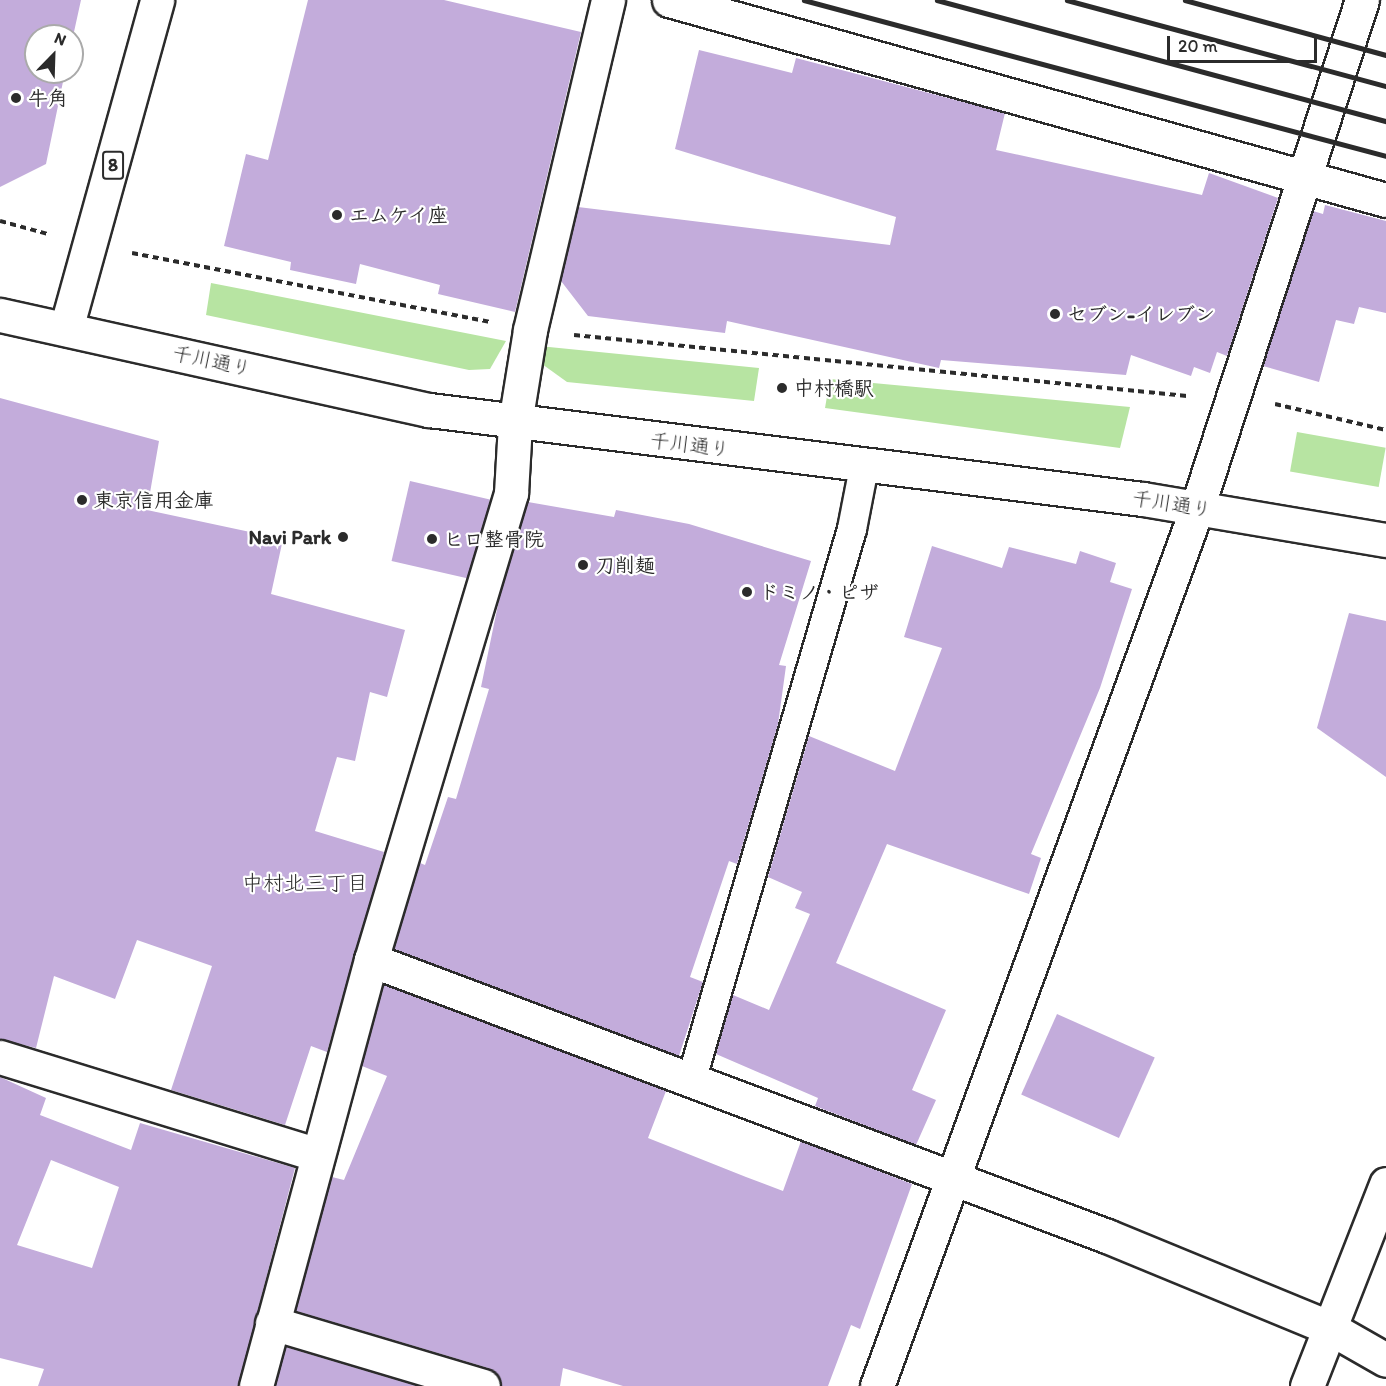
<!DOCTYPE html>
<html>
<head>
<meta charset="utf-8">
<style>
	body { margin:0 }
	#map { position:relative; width:1386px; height:1386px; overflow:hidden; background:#fff; font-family:Itim,"Klee One",sans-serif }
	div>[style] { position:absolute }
	.green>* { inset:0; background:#b7e4a2; transform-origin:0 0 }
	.building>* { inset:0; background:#c3acdb; transform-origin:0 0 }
	.path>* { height:4px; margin-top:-2px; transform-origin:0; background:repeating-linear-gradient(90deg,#2b2b2b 0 6px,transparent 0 10.5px) }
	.roads { filter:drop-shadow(2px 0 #2b2b2b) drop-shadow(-2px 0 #2b2b2b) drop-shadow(0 2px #2b2b2b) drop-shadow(0 -2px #2b2b2b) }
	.service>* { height:28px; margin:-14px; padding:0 14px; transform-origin:14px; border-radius:14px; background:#fff }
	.minor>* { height:33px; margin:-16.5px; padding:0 16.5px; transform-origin:16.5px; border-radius:16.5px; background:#fff }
	.secondary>* { height:33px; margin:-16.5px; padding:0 16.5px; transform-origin:16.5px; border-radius:16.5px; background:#fff }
	.primary>* { height:33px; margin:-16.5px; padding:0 16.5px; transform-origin:16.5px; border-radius:16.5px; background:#fff }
	.rail>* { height:4.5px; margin:-2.25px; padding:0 2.25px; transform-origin:2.25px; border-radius:2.25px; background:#2b2b2b }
	.dots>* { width:16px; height:16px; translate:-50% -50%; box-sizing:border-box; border:3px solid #fff; border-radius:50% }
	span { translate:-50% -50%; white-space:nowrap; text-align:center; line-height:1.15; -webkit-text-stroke:4.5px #fff; paint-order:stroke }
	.shield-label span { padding:2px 4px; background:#fff; border:2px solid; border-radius:4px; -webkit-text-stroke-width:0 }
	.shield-label { font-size:18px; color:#2b2b2b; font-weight:700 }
	.poi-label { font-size:20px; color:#2b2b2b; font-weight:700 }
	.left { translate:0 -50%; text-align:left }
	.right { translate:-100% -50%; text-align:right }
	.street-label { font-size:20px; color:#2b2b2b }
	.neighbourhood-label { font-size:21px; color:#2b2b2b }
	.north { position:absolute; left:24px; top:24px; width:60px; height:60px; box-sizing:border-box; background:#fff; border:2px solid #aaa; border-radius:50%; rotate:23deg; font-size:16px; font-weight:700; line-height:24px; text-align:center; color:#2b2b2b }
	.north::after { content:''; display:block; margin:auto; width:21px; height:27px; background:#2b2b2b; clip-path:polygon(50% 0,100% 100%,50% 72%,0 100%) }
	.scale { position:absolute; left:1167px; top:36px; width:150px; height:27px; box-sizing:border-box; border:3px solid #2b2b2b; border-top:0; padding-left:8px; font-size:18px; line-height:21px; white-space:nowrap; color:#2b2b2b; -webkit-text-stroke:4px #fff; paint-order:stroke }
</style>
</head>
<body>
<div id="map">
	<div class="green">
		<div style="clip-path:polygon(211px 283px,506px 341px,490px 369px,469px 370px,206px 315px)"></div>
		<div style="clip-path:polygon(539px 346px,759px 368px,754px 401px,567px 382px,542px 364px)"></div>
		<div style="clip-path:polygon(830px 379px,1130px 407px,1120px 448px,825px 408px)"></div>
		<div style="left:1297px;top:432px;width:90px;height:40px;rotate:10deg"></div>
	</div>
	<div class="building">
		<div style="clip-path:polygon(0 0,81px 0,72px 41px,72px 36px,36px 36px,36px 72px,65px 72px,46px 164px,0 187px)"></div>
		<div style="clip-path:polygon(308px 0,444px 0,581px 32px,515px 312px,438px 294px,440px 285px,360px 264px,356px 284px,290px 270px,291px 262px,224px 246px,246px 154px,268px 160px)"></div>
		<div style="clip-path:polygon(699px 50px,792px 73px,796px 58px,1005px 113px,996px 150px,1202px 195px,1209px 173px,1278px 198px,1227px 356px,1217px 352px,1210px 373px,1194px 367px,1191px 376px,1131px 355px,1126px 375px,941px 360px,939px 368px,727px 321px,725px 333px,588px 316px,561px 281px,578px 207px,890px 245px,896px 217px,675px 149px)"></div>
		<div style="clip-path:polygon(1325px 205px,1386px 221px,1386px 313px,1359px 307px,1354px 324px,1336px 320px,1319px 382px,1263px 366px,1313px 211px,1323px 214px)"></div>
		<div style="clip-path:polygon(0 398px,159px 441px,147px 510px,283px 539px,271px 594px,405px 630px,387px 697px,370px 692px,355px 761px,337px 757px,315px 831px,384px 852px,327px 1052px,311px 1046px,285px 1125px,171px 1090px,212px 966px,137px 940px,115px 999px,54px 976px,36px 1048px,0 1039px)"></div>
		<div style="left:410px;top:481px;width:82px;height:82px;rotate:13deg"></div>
		<div style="clip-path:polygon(528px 502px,614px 517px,616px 510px,689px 524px,811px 561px,779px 665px,786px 666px,778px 724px,737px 864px,729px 861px,690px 977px,703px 982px,679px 1056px,394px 949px,420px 863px,425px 865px,448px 797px,456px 799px,489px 689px,481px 687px,499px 600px)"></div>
		<div style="clip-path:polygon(932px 546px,1002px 568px,1009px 547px,1076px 564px,1080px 551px,1116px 563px,1110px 582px,1132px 589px,1100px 688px,1031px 854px,1041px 858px,1029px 894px,887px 844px,836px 963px,946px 1010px,912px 1090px,936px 1100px,916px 1145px,815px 1106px,818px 1098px,716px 1054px,733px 995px,769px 1010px,810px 914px,795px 908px,802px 892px,768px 877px,809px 736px,895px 771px,942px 648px,904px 637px)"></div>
		<div style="clip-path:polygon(1349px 613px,1386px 621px,1386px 777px,1317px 728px)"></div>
		<div style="clip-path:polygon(384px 985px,666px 1091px,648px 1138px,746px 1177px,783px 1191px,801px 1141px,912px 1184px,860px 1329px,851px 1325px,828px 1386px,623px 1386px,563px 1368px,560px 1386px,501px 1386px,488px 1368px,296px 1311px,332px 1177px,344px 1180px,387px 1076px,362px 1066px)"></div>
		<div style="left:1057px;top:1014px;width:107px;height:88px;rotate:24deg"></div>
		<div style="clip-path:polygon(evenodd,0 1077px,46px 1098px,40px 1115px,131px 1150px,140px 1123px,295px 1168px,238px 1386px,38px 1386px,44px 1369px,0 1358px,0 1077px,51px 1160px,119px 1187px,92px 1268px,17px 1245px,51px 1160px)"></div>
		<div style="clip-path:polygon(286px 1347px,417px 1386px,275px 1386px)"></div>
	</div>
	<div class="path">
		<div style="left:0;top:221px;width:50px;rotate:15.2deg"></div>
		<div style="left:132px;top:253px;width:365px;rotate:10.9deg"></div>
		<div style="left:574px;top:335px;width:616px;rotate:5.68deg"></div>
		<div style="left:1275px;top:404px;width:114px;rotate:13.2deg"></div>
	</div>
	<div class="roads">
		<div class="service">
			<div style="left:692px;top:1078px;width:572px;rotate:-73.75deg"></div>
			<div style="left:852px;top:529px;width:63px;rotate:-79deg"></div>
		</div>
		<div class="minor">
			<div style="left:669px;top:0;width:744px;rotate:15.59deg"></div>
			<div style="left:371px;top:960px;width:786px;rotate:20.56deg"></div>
			<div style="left:1107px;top:1236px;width:241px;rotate:22.4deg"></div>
			<div style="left:1330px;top:1328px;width:64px;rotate:29.7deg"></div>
			<div style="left:0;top:1057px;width:331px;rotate:17.1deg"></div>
			<div style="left:272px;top:1323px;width:220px;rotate:16.6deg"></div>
			<div style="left:256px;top:1386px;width:441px;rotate:-74.9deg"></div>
			<div style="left:371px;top:960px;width:488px;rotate:-73.3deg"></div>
			<div style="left:511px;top:493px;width:70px;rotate:-86.7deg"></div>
			<div style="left:515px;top:423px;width:94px;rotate:-80.8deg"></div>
			<div style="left:530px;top:330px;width:339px;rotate:-76.7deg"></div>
			<div style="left:877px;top:1386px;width:934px;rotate:-69.97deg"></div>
			<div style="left:1197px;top:508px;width:534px;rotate:-72.01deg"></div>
			<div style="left:1307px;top:1386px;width:217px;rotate:-68.6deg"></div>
		</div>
		<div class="secondary">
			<div style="left:0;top:315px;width:439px;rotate:12.5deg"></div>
			<div style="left:429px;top:410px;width:720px;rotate:7.11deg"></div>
			<div style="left:1143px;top:499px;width:246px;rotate:9.6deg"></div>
		</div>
		<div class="primary">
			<div style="left:66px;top:329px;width:341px;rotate:-74.5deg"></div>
		</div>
	</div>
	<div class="rail">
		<div style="left:804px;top:0;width:603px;rotate:15deg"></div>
		<div style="left:937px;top:0;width:465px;rotate:15.1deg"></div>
		<div style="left:1067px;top:0;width:330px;rotate:15.1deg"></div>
		<div style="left:1185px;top:0;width:208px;rotate:15.3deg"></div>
	</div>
	<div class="dots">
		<div style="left:16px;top:98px;background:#2b2b2b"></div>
		<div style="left:337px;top:215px;background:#2b2b2b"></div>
		<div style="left:1055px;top:314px;background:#2b2b2b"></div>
		<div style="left:782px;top:388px;background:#2b2b2b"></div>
		<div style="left:82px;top:500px;background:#2b2b2b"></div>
		<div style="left:343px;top:537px;background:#2b2b2b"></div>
		<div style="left:432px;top:539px;background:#2b2b2b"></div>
		<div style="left:583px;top:565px;background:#2b2b2b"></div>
		<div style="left:747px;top:592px;background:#2b2b2b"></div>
	</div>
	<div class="shield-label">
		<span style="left:113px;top:165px">8</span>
	</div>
	<div class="poi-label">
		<span class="left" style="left:28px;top:98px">牛角</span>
		<span class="left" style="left:349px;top:215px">エムケイ座</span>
		<span class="left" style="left:1067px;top:314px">セブン-イレブン</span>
		<span class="left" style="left:794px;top:388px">中村橋駅</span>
		<span class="left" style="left:94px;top:500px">東京信用金庫</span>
		<span class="right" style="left:331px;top:537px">Navi Park</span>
		<span class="left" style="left:444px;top:539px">ヒロ整骨院</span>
		<span class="left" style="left:595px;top:565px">刀削麺</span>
		<span class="left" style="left:759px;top:592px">ドミノ・ピザ</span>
	</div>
	<div class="street-label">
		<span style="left:212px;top:361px;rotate:12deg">千川通り</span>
		<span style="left:690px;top:445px;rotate:7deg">千川通り</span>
		<span style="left:1172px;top:504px;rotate:9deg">千川通り</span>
	</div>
	<div class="neighbourhood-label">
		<span style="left:305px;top:883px">中村北三丁目</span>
	</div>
	<div class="north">N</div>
	<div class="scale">20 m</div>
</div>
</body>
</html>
